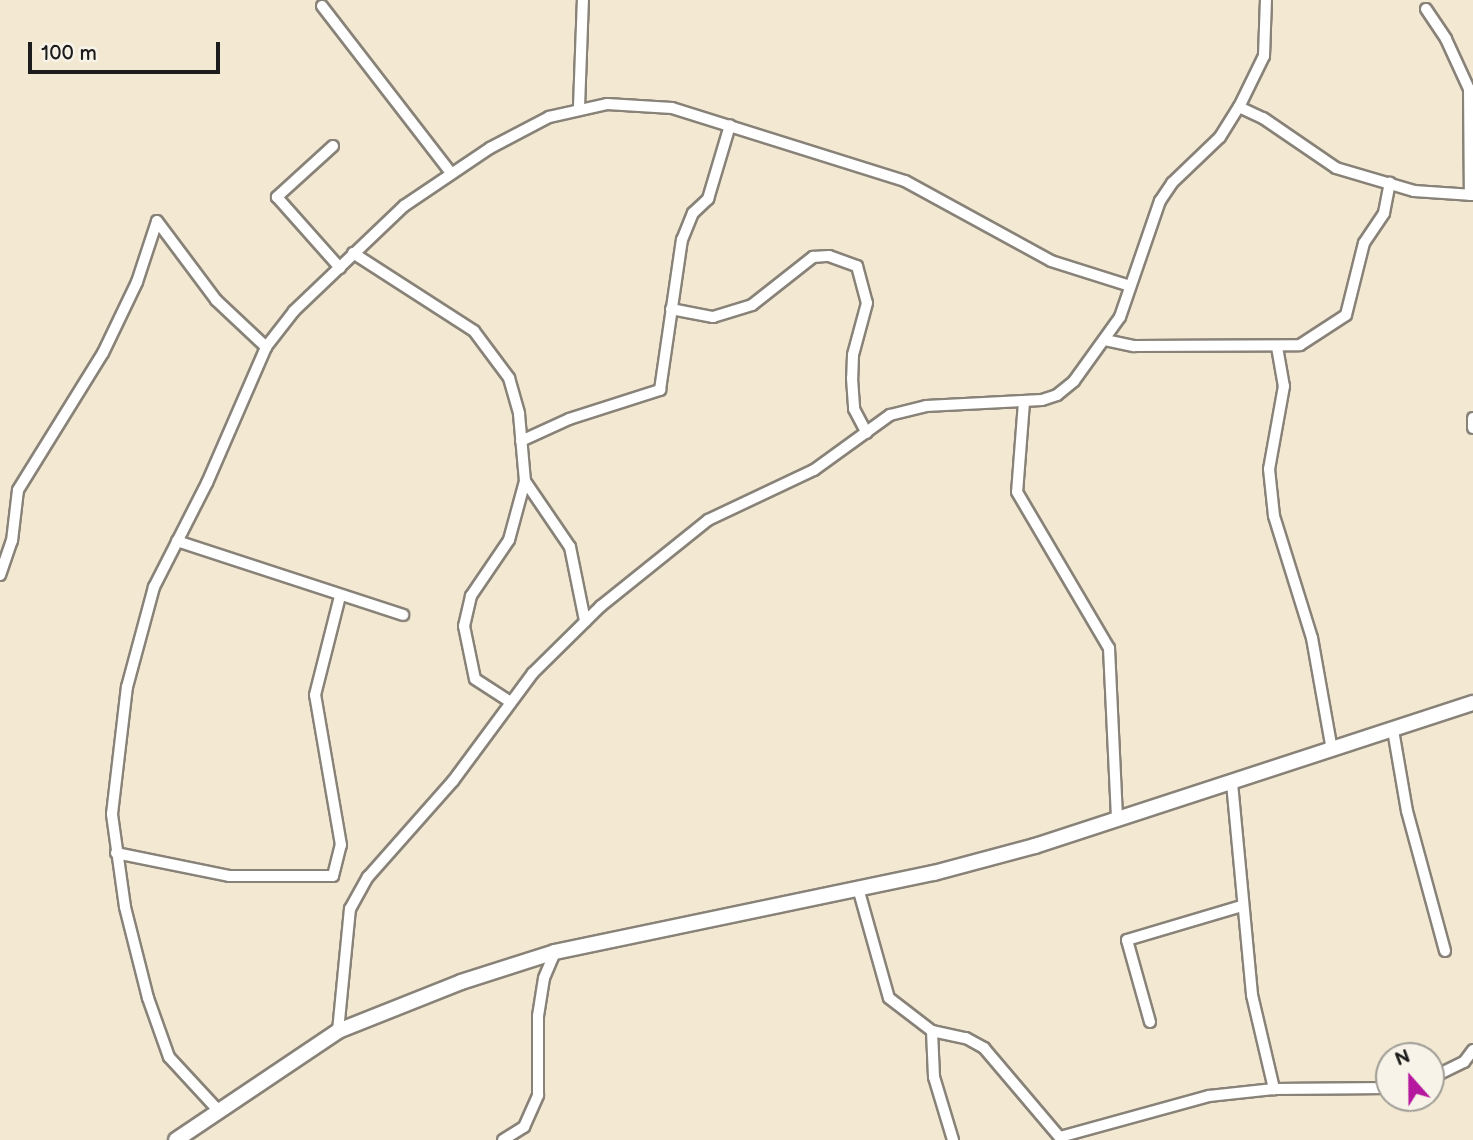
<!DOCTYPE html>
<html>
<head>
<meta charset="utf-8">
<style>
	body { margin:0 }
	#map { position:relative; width:1473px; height:1140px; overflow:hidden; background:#f3e9d3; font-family:"Balsamiq Sans",sans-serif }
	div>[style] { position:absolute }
	.roads { filter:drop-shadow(2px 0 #888278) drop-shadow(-2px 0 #888278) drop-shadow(0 2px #888278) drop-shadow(0 -2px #888278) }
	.street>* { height:10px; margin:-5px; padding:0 5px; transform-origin:5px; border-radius:5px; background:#fff }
	.secondary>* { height:14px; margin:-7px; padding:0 7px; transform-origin:7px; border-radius:7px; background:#fff }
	span { translate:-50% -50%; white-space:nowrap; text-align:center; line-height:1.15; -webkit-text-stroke:6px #f7f3e8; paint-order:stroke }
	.north { position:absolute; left:1375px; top:1042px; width:70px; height:70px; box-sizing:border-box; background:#f7f3e8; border:2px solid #9f9d96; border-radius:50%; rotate:339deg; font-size:19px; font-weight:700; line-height:28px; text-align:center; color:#1c1c1c }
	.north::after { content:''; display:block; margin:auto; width:24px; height:32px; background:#b5179e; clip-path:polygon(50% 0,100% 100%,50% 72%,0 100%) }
	.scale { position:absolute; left:28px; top:42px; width:192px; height:32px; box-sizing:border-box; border:4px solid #1c1c1c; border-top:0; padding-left:9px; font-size:21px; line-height:24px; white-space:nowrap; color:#1c1c1c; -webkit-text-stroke:5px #f7f3e8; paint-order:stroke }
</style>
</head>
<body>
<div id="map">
	<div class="roads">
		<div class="street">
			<div style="left:322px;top:6px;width:211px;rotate:52.3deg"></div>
			<div style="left:1426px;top:9px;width:36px;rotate:56deg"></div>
			<div style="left:1446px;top:39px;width:55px;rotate:65.3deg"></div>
			<div style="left:1469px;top:89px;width:106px;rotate:89.5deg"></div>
			<div style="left:579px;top:107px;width:107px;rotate:-87.9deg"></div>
			<div style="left:1239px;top:107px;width:26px;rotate:25deg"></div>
			<div style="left:1263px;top:118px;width:88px;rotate:34.4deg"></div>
			<div style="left:1336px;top:168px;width:81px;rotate:16.4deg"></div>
			<div style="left:1414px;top:191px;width:59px;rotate:3.9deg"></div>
			<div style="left:333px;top:146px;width:76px;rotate:137.7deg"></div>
			<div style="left:277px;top:197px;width:95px;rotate:48.4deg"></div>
			<div style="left:353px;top:253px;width:144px;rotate:32.8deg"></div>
			<div style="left:474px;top:331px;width:59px;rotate:53.3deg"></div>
			<div style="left:509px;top:378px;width:37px;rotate:74deg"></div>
			<div style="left:519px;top:414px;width:67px;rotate:84.9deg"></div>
			<div style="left:525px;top:481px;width:61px;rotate:105.2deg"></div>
			<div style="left:509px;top:540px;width:68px;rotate:124.2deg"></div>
			<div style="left:471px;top:596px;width:31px;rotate:103deg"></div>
			<div style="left:464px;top:626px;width:54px;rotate:78.3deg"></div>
			<div style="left:475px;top:679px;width:40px;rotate:32.9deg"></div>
			<div style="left:671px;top:309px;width:43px;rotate:10.8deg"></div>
			<div style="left:713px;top:317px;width:41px;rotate:-17.1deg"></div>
			<div style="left:752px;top:305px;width:78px;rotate:-38.2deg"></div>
			<div style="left:813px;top:257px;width:16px;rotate:-4deg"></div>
			<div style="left:829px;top:256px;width:30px;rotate:20deg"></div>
			<div style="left:857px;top:266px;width:38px;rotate:75deg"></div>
			<div style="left:867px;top:303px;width:54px;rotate:105.1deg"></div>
			<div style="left:853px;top:355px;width:23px;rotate:92deg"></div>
			<div style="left:852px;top:378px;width:31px;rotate:86deg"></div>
			<div style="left:854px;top:409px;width:27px;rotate:62deg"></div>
			<div style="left:1105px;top:340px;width:30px;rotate:12deg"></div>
			<div style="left:1134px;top:346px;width:166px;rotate:-0.3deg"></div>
			<div style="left:1300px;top:345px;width:55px;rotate:-33.1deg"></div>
			<div style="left:1346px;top:315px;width:74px;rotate:-76deg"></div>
			<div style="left:1364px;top:243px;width:36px;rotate:-56deg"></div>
			<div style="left:1384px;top:213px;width:31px;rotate:-79deg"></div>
			<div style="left:1277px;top:347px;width:40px;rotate:80deg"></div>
			<div style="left:1284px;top:386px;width:84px;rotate:100.2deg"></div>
			<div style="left:1269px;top:469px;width:47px;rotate:83.9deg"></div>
			<div style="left:1274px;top:516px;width:128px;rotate:72.7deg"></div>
			<div style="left:1312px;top:638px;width:114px;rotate:79.9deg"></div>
			<div style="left:1024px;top:402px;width:90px;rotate:94.4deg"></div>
			<div style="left:1017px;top:492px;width:181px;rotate:59.5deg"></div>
			<div style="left:1109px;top:648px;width:172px;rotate:87.3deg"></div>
			<div style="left:1473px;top:418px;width:10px;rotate:90deg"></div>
			<div style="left:521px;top:441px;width:53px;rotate:-24.6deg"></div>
			<div style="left:569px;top:419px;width:96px;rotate:-17.7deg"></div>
			<div style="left:660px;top:390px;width:152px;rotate:-81.7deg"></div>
			<div style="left:682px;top:240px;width:29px;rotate:-68deg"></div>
			<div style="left:693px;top:213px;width:21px;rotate:-43deg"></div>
			<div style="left:708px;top:199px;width:77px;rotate:-73.4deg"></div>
			<div style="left:525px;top:481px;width:80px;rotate:55.7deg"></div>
			<div style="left:570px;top:547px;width:76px;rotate:78.5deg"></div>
			<div style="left:177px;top:541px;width:238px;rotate:18.1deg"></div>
			<div style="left:0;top:575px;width:36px;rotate:-71deg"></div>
			<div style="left:12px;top:541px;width:51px;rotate:-83.3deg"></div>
			<div style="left:18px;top:490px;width:161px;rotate:-58.2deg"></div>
			<div style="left:103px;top:353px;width:79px;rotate:-64.4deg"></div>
			<div style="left:137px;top:282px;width:64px;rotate:-71.8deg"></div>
			<div style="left:157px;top:221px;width:99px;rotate:53.2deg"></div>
			<div style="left:216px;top:300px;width:69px;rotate:43.2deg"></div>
			<div style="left:1393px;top:730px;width:82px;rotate:80.2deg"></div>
			<div style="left:1407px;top:811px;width:145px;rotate:74.8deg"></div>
			<div style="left:1232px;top:783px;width:213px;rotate:84.6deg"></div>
			<div style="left:1252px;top:995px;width:97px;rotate:76.8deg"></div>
			<div style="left:116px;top:853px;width:115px;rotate:11.5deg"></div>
			<div style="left:229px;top:876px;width:104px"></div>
			<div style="left:333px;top:876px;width:32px;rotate:-76deg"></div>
			<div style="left:341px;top:845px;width:152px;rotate:-99.8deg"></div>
			<div style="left:315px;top:695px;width:102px;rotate:-75.8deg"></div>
			<div style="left:858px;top:888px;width:114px;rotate:74.3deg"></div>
			<div style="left:889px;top:998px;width:54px;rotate:37.5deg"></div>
			<div style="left:932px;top:1031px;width:35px;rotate:12deg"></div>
			<div style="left:966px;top:1038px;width:21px;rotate:29deg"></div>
			<div style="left:984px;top:1048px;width:121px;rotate:49.7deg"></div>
			<div style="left:1150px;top:1022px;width:85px;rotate:-105.7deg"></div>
			<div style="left:1127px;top:940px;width:120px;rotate:-16.5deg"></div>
			<div style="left:338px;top:1031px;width:123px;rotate:-84.4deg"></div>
			<div style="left:350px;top:909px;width:37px;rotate:-61deg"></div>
			<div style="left:368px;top:877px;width:128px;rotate:-48.5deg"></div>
			<div style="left:453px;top:781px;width:134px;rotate:-53.5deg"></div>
			<div style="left:533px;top:673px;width:95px;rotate:-44.6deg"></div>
			<div style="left:601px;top:606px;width:137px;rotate:-38.8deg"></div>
			<div style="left:708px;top:520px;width:117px;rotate:-25.3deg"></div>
			<div style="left:814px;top:470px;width:94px;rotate:-35.9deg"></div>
			<div style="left:890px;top:415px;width:37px;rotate:-14deg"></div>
			<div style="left:926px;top:406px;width:116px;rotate:-3deg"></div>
			<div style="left:1042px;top:400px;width:16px;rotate:-18deg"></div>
			<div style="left:1057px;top:395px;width:22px;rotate:-39deg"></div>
			<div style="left:1074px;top:381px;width:79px;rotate:-54.3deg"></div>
			<div style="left:1120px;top:317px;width:123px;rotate:-71deg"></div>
			<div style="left:1160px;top:201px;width:22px;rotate:-56deg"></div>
			<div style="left:1172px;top:183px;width:66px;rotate:-43.8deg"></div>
			<div style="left:1220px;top:137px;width:36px;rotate:-58deg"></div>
			<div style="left:1239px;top:107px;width:57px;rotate:-63.9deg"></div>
			<div style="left:1264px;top:56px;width:56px;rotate:-88deg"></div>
			<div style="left:932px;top:1031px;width:46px;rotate:87.5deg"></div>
			<div style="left:934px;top:1077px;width:66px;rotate:73.2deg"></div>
			<div style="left:1431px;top:1078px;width:37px;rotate:-26deg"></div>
			<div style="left:1464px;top:1062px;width:15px;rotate:-53deg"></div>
			<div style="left:217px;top:1109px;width:71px;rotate:-132.7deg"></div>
			<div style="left:169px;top:1057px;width:63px;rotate:-109.6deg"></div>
			<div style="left:148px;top:998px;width:94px;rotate:-104.2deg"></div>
			<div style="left:125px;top:907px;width:94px;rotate:-98deg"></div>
			<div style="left:112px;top:814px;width:128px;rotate:-83.3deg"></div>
			<div style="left:127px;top:687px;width:104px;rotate:-74.9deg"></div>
			<div style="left:154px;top:587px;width:117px;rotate:-63deg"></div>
			<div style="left:207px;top:483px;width:148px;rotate:-66.5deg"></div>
			<div style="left:266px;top:347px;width:46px;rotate:-52.1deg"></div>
			<div style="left:294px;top:311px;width:152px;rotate:-43.7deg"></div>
			<div style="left:404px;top:206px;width:104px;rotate:-34deg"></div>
			<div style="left:490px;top:148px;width:67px;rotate:-27.7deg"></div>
			<div style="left:549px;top:117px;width:59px;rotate:-12.6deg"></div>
			<div style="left:607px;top:104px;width:65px;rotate:3.5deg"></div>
			<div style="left:672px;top:108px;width:244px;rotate:17.4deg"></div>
			<div style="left:905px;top:181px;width:166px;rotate:28.7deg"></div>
			<div style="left:1051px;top:261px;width:83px;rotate:17.6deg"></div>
			<div style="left:1060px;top:1137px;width:155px;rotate:-15.4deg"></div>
			<div style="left:1209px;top:1096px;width:65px;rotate:-6.1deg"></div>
			<div style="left:1274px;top:1089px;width:115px;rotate:-0.5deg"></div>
			<div style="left:503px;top:1140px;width:25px;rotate:-32deg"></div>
			<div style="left:524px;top:1127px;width:35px;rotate:-66deg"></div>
			<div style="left:538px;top:1095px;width:79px;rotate:-90deg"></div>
			<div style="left:538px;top:1016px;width:38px;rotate:-81deg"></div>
			<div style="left:544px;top:978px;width:28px;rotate:-67deg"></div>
		</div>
		<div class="secondary">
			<div style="left:176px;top:1140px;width:195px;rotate:-33.9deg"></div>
			<div style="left:338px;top:1031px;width:132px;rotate:-21.7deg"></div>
			<div style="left:461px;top:982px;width:99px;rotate:-17.7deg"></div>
			<div style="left:555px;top:952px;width:387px;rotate:-11.8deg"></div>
			<div style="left:934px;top:873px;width:105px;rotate:-15deg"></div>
			<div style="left:1035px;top:846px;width:461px;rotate:-18.1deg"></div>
		</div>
	</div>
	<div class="north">N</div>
	<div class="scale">100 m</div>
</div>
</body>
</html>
